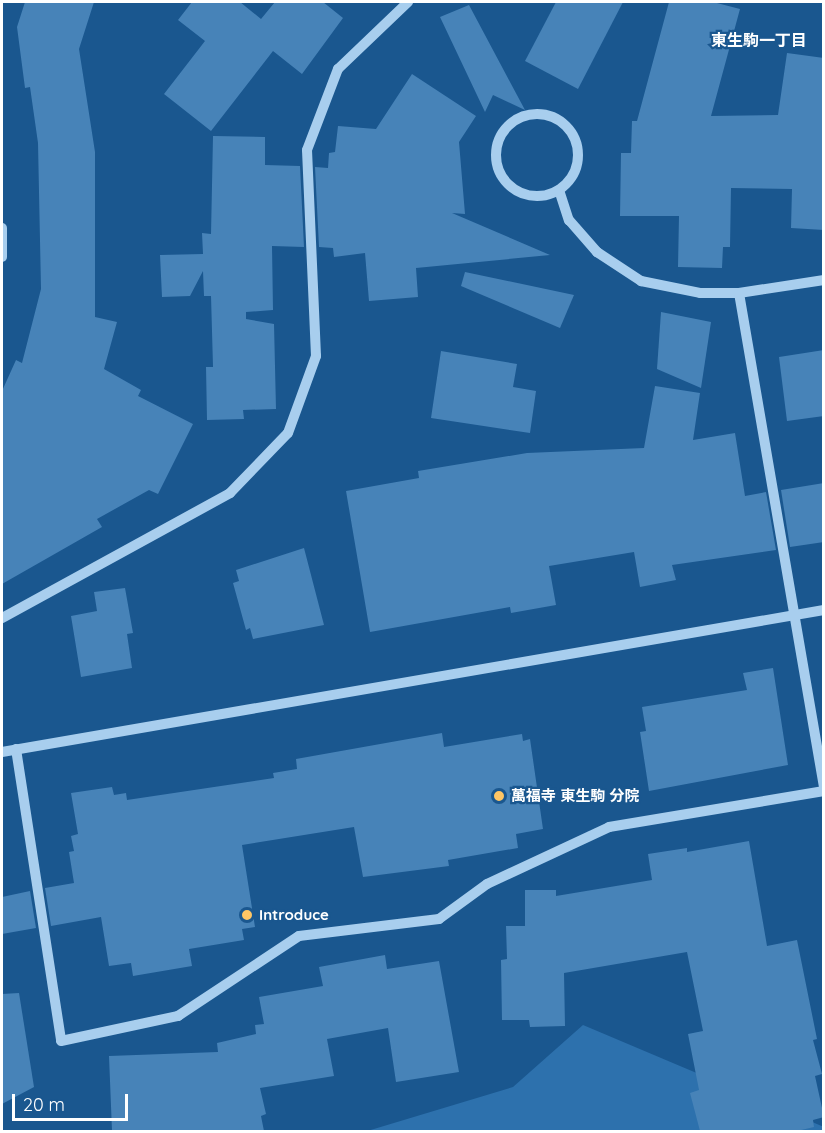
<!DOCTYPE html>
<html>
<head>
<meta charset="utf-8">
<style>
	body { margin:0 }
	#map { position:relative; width:825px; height:1133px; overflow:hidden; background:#1a578f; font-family:Quicksand,"Noto Sans JP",sans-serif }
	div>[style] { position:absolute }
	.green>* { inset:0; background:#2d71ad }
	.building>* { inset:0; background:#4783b8 }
	.minor>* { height:10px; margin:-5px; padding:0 5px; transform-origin:5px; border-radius:5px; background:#a8ceee }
	.minor>.ring { margin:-5px; padding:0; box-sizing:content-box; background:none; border:10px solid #a8ceee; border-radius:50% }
	.dots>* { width:16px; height:16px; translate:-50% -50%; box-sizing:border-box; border:3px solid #1a578f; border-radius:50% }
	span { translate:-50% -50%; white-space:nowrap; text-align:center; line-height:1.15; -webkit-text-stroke:4.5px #1a578f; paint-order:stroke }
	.poi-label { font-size:15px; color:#fff; font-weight:700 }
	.left { translate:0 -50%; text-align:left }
	.neighbourhood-label { font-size:16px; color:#fff; font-weight:700 }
	.frame { position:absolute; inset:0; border:3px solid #fff; pointer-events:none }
	.scale { position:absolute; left:12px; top:1094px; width:116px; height:27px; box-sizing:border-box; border:3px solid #fff; border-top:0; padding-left:8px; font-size:18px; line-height:21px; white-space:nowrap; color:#fff; -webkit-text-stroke:4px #1a578f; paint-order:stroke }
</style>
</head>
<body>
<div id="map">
	<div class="green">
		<div style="clip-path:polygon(583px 1025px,824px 1127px,823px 1132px,364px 1132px,513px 1087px)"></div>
	</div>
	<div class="building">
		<div style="clip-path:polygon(25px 2px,94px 2px,79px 49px,95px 152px,95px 317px,117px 322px,104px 369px,141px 390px,138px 396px,193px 424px,158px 494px,149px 490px,97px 519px,102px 527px,2px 584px,2px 391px,16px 360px,22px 363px,41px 289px,38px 143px,30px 87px,25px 88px,17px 27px)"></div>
		<div style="clip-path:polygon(192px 2px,240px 2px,261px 19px,275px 2px,323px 2px,343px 18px,302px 74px,273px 51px,211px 131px,164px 94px,205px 41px,178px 20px)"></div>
		<div style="clip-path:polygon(556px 2px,623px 2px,578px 89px,525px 61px)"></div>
		<div style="clip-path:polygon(669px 2px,713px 2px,740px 9px,711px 116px,778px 115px,787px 53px,824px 58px,824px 230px,791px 228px,792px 189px,731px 188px,730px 247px,723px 247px,722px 268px,678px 267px,679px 216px,620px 216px,621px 153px,631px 153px,632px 121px,637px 121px)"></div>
		<div style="clip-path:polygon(469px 5px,525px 110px,493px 95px,485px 112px,440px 17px)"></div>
		<div style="clip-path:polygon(412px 74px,476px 116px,459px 142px,465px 214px,452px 213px,550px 255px,416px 268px,418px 297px,369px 301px,365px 253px,334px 257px,333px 248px,319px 247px,315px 167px,328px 168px,329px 153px,335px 152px,338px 126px,376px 129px)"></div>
		<div style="clip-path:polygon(213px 136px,265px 137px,265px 165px,300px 166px,304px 247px,272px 246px,273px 310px,246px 312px,246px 319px,274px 324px,276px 409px,243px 410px,244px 419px,207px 420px,206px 367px,213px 367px,211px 296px,204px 296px,203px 271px,190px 296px,162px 297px,160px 255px,203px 254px,202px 233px,211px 234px)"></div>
		<div style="clip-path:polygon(465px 272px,574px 295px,560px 328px,461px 286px)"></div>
		<div style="clip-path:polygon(661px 312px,711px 322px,701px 388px,657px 369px)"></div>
		<div style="clip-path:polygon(824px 350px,824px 416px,787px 421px,779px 357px)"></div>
		<div style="clip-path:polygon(441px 351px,517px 364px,513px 387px,536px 391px,530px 433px,431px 418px)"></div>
		<div style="clip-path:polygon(655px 386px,700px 393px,693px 440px,735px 433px,745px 496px,766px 492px,776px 550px,672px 565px,676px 580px,640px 587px,634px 552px,549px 566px,556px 605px,511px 613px,510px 607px,370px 632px,346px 491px,419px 478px,418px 471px,527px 453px,644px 448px)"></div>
		<div style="clip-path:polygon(824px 483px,824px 542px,790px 547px,781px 490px)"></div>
		<div style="clip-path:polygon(304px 548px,324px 625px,253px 639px,250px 628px,246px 630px,233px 583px,239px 581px,236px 570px)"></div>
		<div style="clip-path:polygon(125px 588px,133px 633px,127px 634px,132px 668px,81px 677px,71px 616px,97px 611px,94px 592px)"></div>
		<div style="clip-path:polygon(773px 668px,788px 765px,649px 791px,640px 732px,646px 731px,642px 707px,747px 690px,743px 673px)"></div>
		<div style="clip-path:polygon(442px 733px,444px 747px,522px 734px,523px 741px,530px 739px,543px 829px,516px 834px,518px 848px,448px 860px,449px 866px,363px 877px,354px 827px,242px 845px,255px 927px,242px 929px,244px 940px,189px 949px,192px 966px,133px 976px,131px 963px,109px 966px,101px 917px,51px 926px,45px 888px,74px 883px,69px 852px,74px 851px,71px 836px,78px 834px,71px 793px,112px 787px,114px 795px,126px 793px,127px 800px,274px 778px,273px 773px,297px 769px,296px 759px)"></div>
		<div style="clip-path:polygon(749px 841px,767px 946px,797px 940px,817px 1039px,813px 1040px,822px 1074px,815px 1076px,824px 1117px,813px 1120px,814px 1127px,797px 1131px,700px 1131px,690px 1093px,699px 1090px,688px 1034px,703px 1031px,687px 952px,564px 973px,565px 1026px,530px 1027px,529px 1020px,502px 1020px,501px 960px,507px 959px,506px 926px,525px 926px,525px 890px,556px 890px,556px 896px,652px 880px,648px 854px,687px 848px,687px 852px)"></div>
		<div style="clip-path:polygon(30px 891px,36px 928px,2px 934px,2px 897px)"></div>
		<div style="clip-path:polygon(385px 955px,387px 969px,439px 961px,459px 1072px,396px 1082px,388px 1028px,327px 1039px,334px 1076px,260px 1088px,266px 1114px,261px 1116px,264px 1131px,112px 1131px,109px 1056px,218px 1052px,217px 1043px,256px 1034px,255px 1025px,264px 1024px,259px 997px,323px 986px,319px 967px)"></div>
		<div style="clip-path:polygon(19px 993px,34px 1087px,2px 1104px,2px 994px)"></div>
	</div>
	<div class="minor">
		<div class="ring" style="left:496px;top:114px;width:72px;height:72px"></div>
		<div style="left:559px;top:190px;width:32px;rotate:72deg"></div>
		<div style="left:569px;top:220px;width:43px;rotate:48.8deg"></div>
		<div style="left:597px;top:252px;width:53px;rotate:33.4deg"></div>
		<div style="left:641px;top:281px;width:60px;rotate:11.5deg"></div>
		<div style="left:700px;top:293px;width:39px"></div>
		<div style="left:739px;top:293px;width:86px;rotate:-8.7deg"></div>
		<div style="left:2px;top:228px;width:29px;rotate:90deg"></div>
		<div style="left:739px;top:293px;width:501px;rotate:80.24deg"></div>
		<div style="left:2px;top:618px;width:260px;rotate:-28.7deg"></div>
		<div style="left:230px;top:493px;width:83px;rotate:-46deg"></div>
		<div style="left:288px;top:433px;width:82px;rotate:-70deg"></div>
		<div style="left:316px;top:356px;width:206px;rotate:-92.5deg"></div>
		<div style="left:307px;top:150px;width:87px;rotate:-69.1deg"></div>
		<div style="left:338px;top:69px;width:97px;rotate:-43.7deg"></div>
		<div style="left:16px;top:749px;width:295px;rotate:81.2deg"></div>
		<div style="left:61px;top:1041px;width:120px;rotate:-12.1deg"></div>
		<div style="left:178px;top:1016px;width:145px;rotate:-33.5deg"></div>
		<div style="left:299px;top:936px;width:141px;rotate:-6.9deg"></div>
		<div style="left:439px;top:919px;width:59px;rotate:-36.1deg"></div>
		<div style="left:487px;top:884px;width:135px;rotate:-25deg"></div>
		<div style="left:609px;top:827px;width:218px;rotate:-9.5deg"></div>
		<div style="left:2px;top:752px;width:834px;rotate:-9.8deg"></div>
	</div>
	<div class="dots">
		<div style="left:499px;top:796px;background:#ffc665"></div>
		<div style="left:247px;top:915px;background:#ffc665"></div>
	</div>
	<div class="poi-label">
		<span class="left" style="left:511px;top:796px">萬福寺 東生駒 分院</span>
		<span class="left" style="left:259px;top:915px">Introduce</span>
	</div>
	<div class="neighbourhood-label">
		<span style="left:759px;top:40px">東生駒一丁目</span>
	</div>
	<div class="frame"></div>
	<div class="scale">20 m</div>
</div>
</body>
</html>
